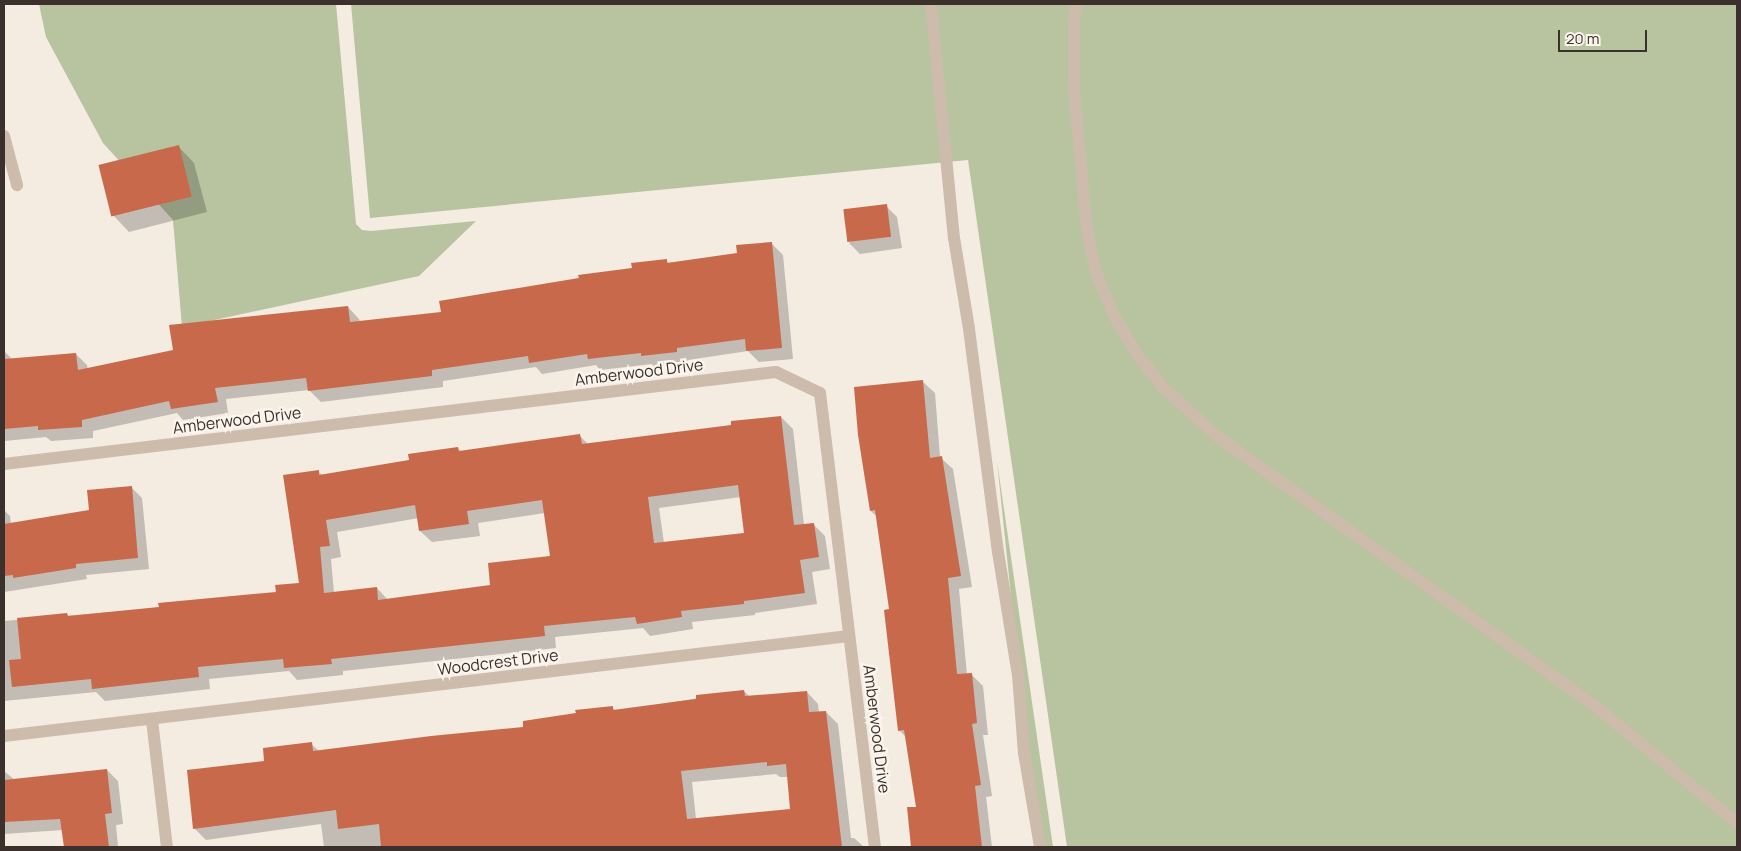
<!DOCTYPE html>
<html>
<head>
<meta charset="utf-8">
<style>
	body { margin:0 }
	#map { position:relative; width:1741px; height:851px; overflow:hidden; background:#f4ebe1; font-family:Manrope,sans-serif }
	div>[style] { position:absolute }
	.green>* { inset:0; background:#b8c4a0 }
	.shadow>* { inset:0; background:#0003 }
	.building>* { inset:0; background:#c8694b; transform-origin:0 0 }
	.service>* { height:12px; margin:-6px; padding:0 6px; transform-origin:6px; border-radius:6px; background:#cdbbac }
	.minor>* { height:12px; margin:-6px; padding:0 6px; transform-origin:6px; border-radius:6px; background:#cdbbac }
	span { translate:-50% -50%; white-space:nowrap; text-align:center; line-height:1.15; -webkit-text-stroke:5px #fbf5ee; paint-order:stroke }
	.street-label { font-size:16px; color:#3b302b }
	.frame { position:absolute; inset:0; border:5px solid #3b302b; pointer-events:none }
	.scale { position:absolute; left:1558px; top:30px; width:89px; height:22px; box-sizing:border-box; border:2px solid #3b302b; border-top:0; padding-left:6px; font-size:15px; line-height:18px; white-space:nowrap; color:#3b302b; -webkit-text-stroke:4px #fbf5ee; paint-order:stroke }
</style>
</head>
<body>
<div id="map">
	<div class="green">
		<div style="clip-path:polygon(39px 4px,336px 4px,356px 224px,362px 230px,371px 231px,476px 221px,419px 276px,182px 327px,173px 220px,103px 143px,46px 37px)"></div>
		<div style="clip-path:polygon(351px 4px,1737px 4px,1737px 847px,1067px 847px,968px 160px,370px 218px)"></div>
		<div style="clip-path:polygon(997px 461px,1053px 847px,1037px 847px)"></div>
	</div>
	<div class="shadow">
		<div style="clip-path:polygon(178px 146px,194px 163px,207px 212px,129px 232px,113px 215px)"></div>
		<div style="clip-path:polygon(886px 206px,897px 217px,902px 248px,860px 254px,849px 243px)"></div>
		<div style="clip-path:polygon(771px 243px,783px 255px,793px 359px,759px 362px,748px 351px,688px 360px,688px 363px,654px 367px,652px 364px,600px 370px,596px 365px,542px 374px,536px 367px,443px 381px,443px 387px,321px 402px,309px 390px,226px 399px,228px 413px,183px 420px,177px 413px,93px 431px,93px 438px,51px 441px,46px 437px,4px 441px,4px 351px,12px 359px,76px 354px,87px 365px,88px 370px,175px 351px,348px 307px,359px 319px,360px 322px,442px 314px,667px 261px,669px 263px,738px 254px)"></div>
		<div style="clip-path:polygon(923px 382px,935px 393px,940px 457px,953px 469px,972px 587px,959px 589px,967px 675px,971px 674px,983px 686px,988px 735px,983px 735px,992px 796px,986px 797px,992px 847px,912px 847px,908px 809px,917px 808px,906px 737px,899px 730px,885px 611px,891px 610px,877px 517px,871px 511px)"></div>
		<div style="clip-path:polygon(evenodd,781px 417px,793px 429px,804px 525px,813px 524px,825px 536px,830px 569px,812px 572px,817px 604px,755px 613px,755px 615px,692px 622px,693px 629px,650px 636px,643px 628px,555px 637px,556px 648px,343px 671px,343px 675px,297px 680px,289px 671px,209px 679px,210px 689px,105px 701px,96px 692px,4px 701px,4px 621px,160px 608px,278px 593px,301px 584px,318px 471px,322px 475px,410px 461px,458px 449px,461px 452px,580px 436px,589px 445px,733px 426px,781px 417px,741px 497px,745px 534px,664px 543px,659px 508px,741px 497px,781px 417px,545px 513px,551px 557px,492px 586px,388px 600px,377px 588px,334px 593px,331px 559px,341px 557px,337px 532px,419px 518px,420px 531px,432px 542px,480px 536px,478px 523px,545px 513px)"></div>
		<div style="clip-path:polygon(131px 487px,142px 498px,149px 569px,86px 575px,87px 579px,4px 592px,4px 510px,10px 516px,11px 524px,90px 511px)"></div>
		<div style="clip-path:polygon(evenodd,744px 691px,750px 697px,807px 692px,818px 704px,819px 713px,826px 712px,838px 724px,851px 838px,854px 838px,864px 847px,324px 847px,321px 824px,206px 840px,194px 828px,265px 762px,311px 744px,319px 751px,525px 729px,612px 707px,616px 711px,744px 691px,776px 774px,780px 777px,788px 777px,792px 810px,696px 819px,692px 782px,776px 774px)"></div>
		<div style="clip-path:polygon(107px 770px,118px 781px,123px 824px,116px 825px,118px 847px,65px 847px,63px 830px,4px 834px,4px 771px,15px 780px)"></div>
	</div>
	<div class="building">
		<div style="left:179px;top:145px;width:53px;height:83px;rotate:76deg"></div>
		<div style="left:887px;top:204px;width:33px;height:44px;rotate:83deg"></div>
		<div style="clip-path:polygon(772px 242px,782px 348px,746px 351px,745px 339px,677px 348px,677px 352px,641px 356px,641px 353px,588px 359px,587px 354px,529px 363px,528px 356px,432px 370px,432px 376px,308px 391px,306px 378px,215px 388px,218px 402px,171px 409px,169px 401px,82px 420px,82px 427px,38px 430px,38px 426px,4px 429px,4px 359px,76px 353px,78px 370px,173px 350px,169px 325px,348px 306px,350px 322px,441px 312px,439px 301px,579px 278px,578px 275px,632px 268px,631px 263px,667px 259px,667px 263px,737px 253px,736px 245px)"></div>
		<div style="clip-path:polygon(923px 380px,930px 458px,942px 456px,961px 576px,948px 578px,957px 674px,972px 673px,977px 723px,972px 724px,981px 785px,975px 786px,982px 847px,911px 847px,907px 807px,916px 807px,904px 730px,898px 731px,884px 610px,889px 609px,875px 510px,870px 511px,858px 435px,854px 387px)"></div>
		<div style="clip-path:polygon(evenodd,781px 416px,794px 525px,814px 523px,819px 557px,800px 560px,805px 593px,744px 601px,744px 604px,681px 611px,682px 617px,637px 624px,635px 617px,544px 626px,545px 636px,331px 659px,332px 664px,284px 668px,283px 659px,198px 667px,199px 677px,92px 689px,91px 679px,12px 687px,9px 660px,21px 659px,17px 618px,67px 613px,68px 616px,159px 607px,158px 603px,276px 592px,275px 585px,299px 583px,283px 475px,319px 470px,319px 475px,409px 460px,408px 454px,458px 447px,459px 451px,580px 434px,582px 444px,731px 425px,731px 421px,781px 416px,738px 485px,744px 533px,654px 543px,648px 497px,738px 485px,781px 416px,542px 500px,550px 556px,488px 563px,490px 585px,378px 600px,377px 587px,324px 593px,320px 547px,330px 546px,326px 520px,415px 505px,419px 531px,469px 524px,467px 511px,542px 500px)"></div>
		<div style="clip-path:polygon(132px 486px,138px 558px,76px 564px,76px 568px,13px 578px,13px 575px,4px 576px,4px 524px,89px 510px,87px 490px)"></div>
		<div style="clip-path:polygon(evenodd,744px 690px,745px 696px,807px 691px,809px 712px,826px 711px,842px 847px,381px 847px,379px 824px,338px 829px,336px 810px,193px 829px,187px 770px,264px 761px,263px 748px,312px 742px,313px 751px,431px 736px,523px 727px,523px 721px,576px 713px,575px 710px,613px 706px,613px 710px,696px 699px,696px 695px,744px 690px,767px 762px,767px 766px,786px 764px,790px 809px,687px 819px,681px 771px,767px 762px)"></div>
		<div style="clip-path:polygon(107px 769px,112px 813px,105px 814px,109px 847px,64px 847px,60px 819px,4px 822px,4px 780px)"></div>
	</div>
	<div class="service">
		<div style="left:931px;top:4px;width:235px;rotate:84.4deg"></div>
		<div style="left:954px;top:238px;width:92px;rotate:80.6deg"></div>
		<div style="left:969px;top:329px;width:225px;rotate:82.6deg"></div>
		<div style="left:998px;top:552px;width:125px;rotate:80.8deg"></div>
		<div style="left:1018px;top:675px;width:78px;rotate:85.6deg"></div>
		<div style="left:1024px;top:753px;width:95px;rotate:80.3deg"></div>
		<div style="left:1076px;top:4px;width:20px;rotate:96deg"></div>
		<div style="left:1074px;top:24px;width:66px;rotate:90deg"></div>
		<div style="left:1074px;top:90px;width:142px;rotate:84.7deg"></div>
		<div style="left:1087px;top:231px;width:42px;rotate:77.6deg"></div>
		<div style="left:1096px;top:272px;width:48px;rotate:67.8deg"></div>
		<div style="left:1114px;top:316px;width:44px;rotate:58.8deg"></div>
		<div style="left:1137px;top:354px;width:42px;rotate:51.8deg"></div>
		<div style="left:1163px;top:387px;width:74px;rotate:42.3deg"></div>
		<div style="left:1218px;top:437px;width:462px;rotate:35.5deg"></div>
		<div style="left:1594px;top:705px;width:185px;rotate:39.5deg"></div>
		<div style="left:4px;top:136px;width:51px;rotate:75.1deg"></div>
	</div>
	<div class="minor">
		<div style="left:4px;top:464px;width:777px;rotate:-6.8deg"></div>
		<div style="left:776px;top:372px;width:49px;rotate:25.5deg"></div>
		<div style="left:820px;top:393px;width:457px;rotate:83.1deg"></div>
		<div style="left:152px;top:720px;width:128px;rotate:83.3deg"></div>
		<div style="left:4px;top:736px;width:851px;rotate:-6.75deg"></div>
	</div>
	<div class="street-label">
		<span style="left:639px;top:372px;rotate:-7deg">Amberwood Drive</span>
		<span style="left:237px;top:420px;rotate:-7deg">Amberwood Drive</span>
		<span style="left:498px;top:662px;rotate:-7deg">Woodcrest Drive</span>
		<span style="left:877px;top:729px;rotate:83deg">Amberwood Drive</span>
	</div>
	<div class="frame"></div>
	<div class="scale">20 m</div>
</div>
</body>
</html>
